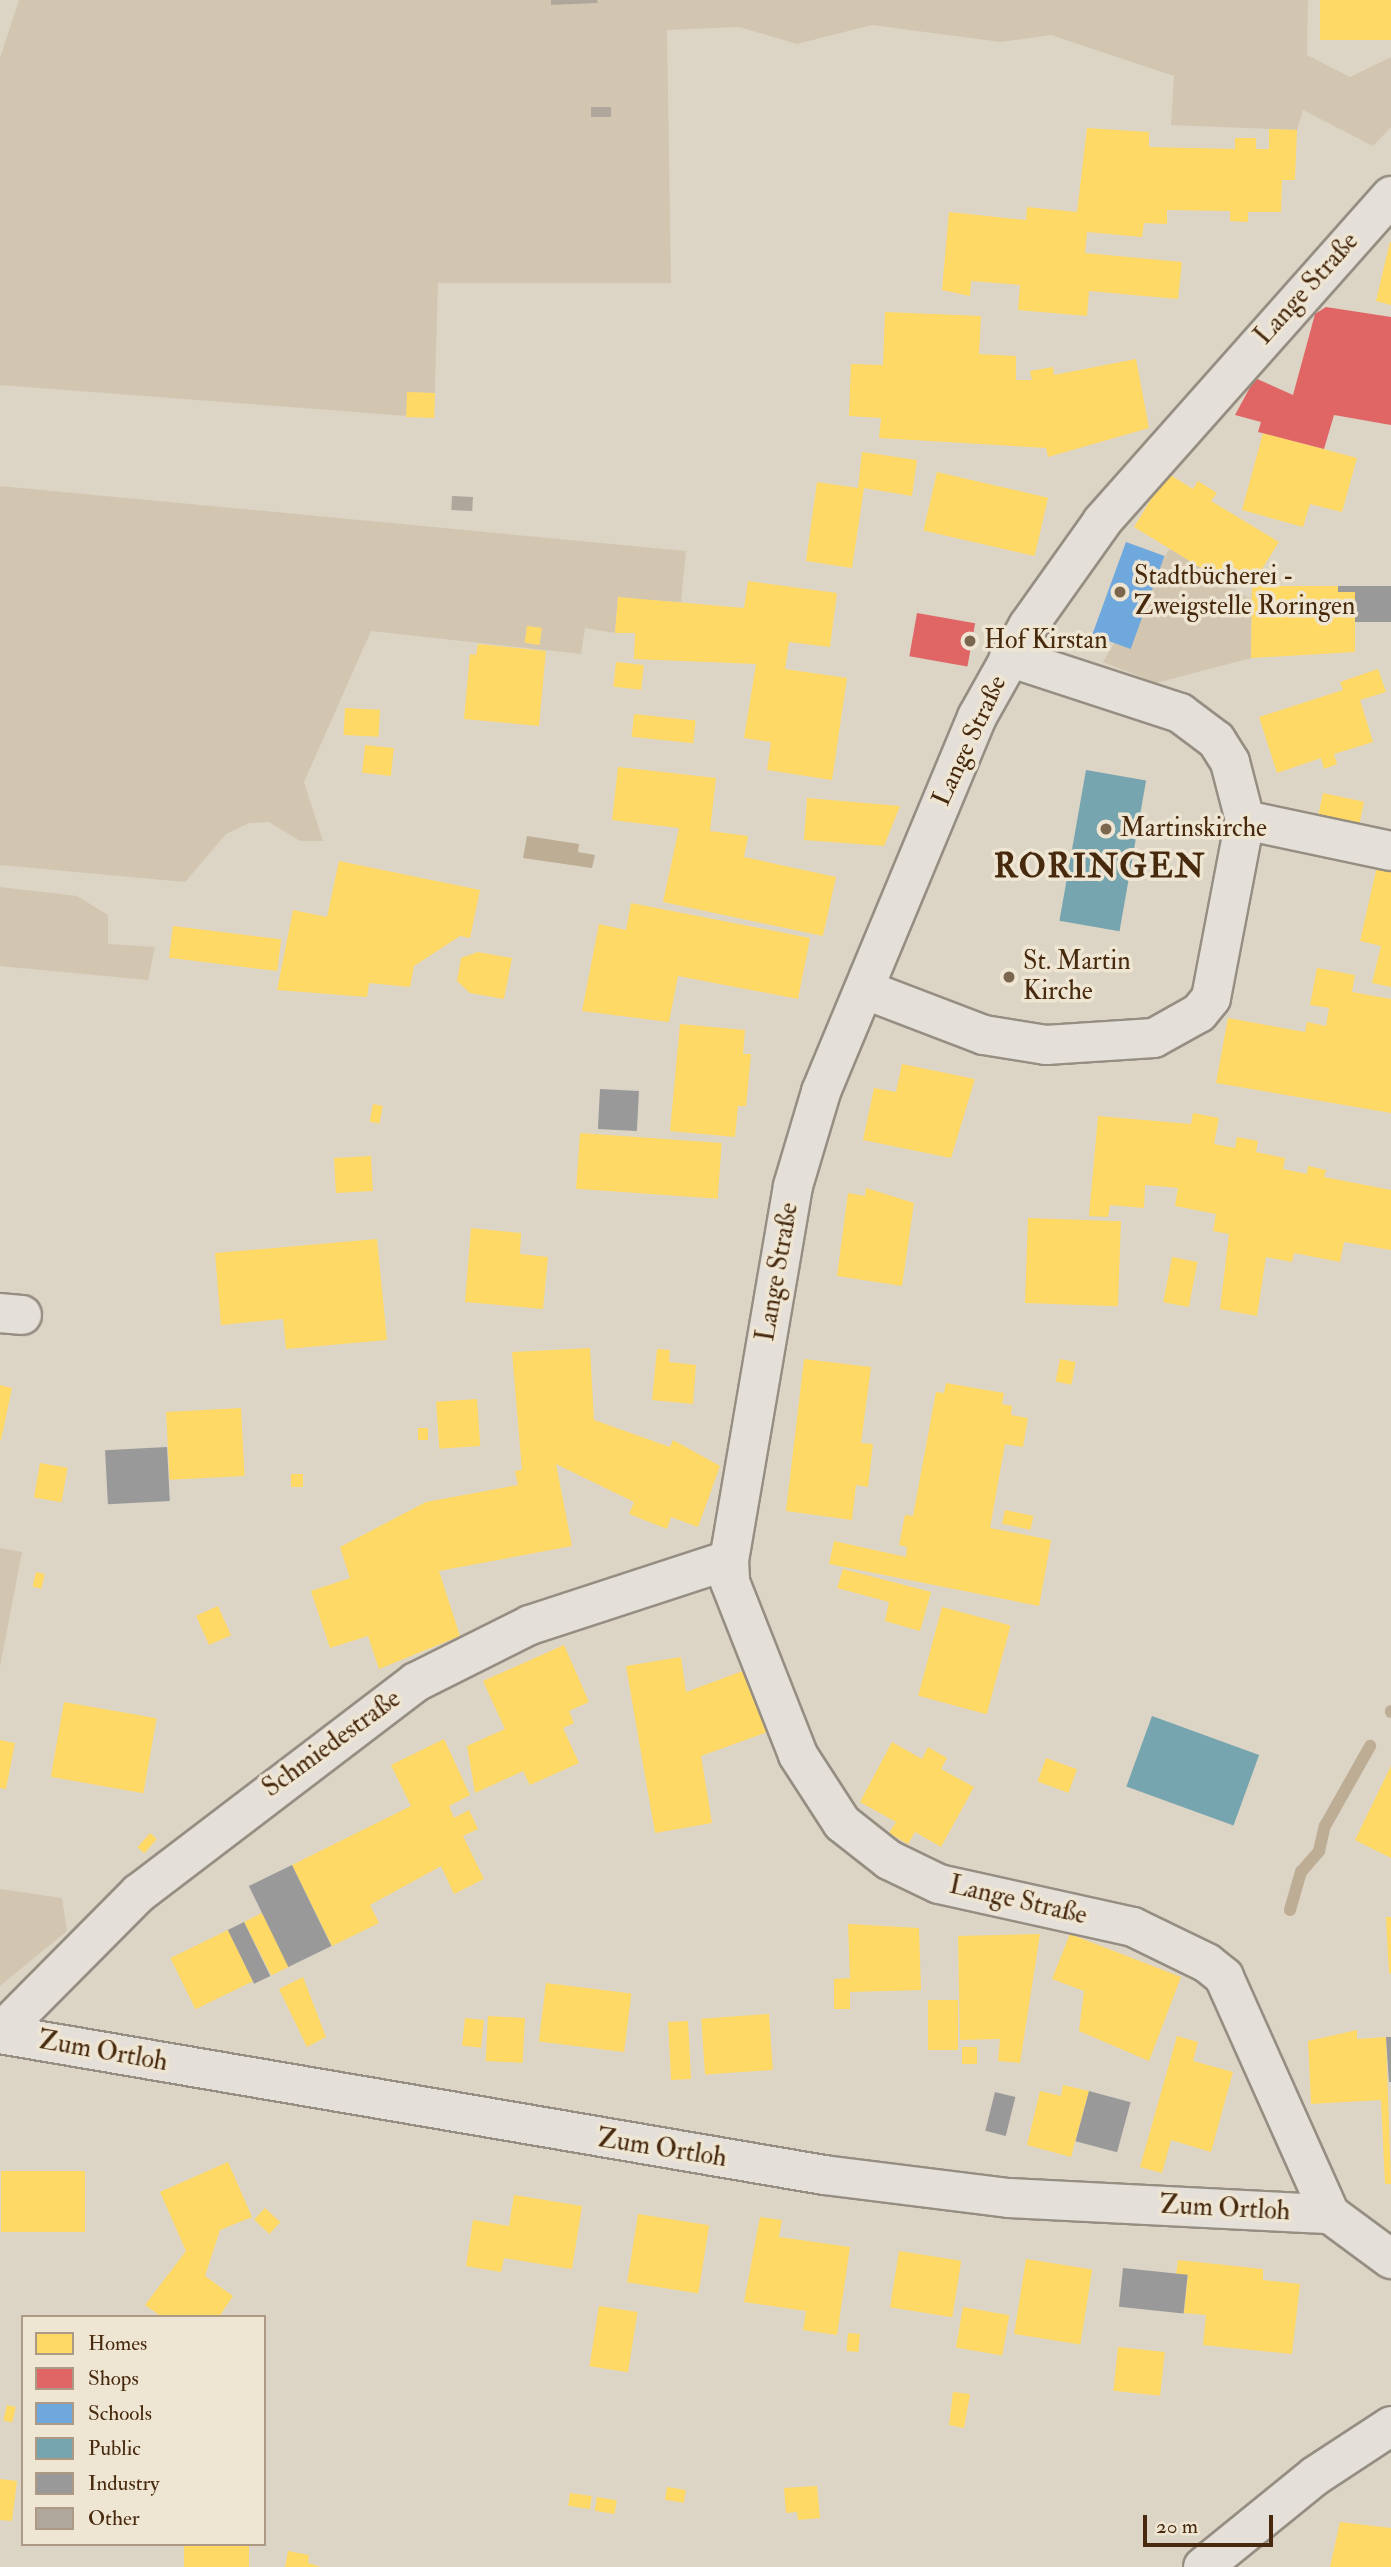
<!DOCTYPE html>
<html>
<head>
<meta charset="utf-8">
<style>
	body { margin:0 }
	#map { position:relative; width:1391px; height:2567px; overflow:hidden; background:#dcd4c5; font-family:"IM FELL Double Pica",serif }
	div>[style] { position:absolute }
	.green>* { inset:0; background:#d3c6b0 }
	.water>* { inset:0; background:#bdad95 }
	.homes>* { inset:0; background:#ffd966; transform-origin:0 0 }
	.shops>* { inset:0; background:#e06666; transform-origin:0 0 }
	.schools>* { inset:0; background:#6fa8dc; transform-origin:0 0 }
	.public>* { inset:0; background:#76a5af; transform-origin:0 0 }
	.industry>* { inset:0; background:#999; transform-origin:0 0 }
	.stream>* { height:12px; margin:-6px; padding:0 6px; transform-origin:6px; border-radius:6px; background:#bdad95 }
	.building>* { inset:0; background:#afa79b; transform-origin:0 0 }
	.roads { filter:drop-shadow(2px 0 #968e82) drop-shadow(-2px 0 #968e82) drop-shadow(0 2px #968e82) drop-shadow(0 -2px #968e82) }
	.minor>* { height:38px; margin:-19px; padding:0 19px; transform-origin:19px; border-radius:19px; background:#e4e0d9 }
	.dots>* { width:19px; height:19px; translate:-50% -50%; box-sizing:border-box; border:4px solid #efe5d3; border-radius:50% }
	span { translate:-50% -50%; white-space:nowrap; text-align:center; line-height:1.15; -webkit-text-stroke:7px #efe5d3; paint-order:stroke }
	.street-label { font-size:26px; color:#472a0e }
	.poi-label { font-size:26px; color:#472a0e }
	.left { translate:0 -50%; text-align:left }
	.district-label { font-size:33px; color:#472a0e; font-weight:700; letter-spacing:2px }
	.legend { position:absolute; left:21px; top:2315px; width:245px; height:231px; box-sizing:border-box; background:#efe5d3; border:2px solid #ac9a84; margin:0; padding:9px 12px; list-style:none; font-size:21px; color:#472a0e }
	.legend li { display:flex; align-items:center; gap:14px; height:35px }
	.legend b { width:35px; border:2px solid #ac9a84 }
	.scale { position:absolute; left:1143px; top:2515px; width:130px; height:32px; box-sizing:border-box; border:4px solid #472a0e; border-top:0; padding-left:9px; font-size:21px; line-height:24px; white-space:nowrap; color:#472a0e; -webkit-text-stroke:5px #efe5d3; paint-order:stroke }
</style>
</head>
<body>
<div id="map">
	<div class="green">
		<div style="clip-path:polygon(19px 0,1308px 0,1307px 55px,1350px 77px,1391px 57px,1391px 127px,1373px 146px,1303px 110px,1297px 130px,1171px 125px,1174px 76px,1051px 35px,1001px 42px,872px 25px,797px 44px,739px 27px,667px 30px,671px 283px,438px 283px,434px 418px,0 385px,0 58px)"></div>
		<div style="clip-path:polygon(0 486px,686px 551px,681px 602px,618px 598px,615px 633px,585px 628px,581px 654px,371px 631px,304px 782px,323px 841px,300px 841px,269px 822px,249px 823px,226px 834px,185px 882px,0 865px)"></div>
		<div style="clip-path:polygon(1170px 548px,1252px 600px,1251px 658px,1156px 683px,1103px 662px)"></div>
		<div style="clip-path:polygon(0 887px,77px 896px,108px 915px,108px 944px,155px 947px,148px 980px,0 966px)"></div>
		<div style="clip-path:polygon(0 1548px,22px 1552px,0 1667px)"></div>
		<div style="clip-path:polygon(0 1889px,62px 1898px,67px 1931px,0 1986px)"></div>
	</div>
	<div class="water">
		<div style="clip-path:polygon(527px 836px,579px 844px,578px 852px,595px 855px,592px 868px,523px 858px)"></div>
	</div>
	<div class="homes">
		<div style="left:1320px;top:0;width:71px;height:40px"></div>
		<div style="clip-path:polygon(1087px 128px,1149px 132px,1149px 147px,1235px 149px,1235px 138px,1256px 138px,1256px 149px,1269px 149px,1269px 129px,1297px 130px,1295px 180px,1282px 180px,1281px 212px,1248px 212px,1248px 222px,1230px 221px,1230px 211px,1167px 210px,1167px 224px,1144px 223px,1142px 237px,1087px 232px,1085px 253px,1182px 262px,1178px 299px,1089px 291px,1087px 316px,1018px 310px,1020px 285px,971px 281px,970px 296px,942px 290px,949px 212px,1026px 220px,1027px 207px,1077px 212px)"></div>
		<div style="clip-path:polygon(1390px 242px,1391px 242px,1391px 305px,1376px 301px)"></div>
		<div style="clip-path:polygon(885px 312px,981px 316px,979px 354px,1016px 356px,1016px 380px,1032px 380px,1030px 371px,1053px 367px,1054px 375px,1136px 359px,1149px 428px,1048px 457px,1046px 448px,879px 438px,881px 418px,849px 416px,851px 364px,883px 365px)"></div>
		<div style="left:407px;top:392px;width:28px;height:25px;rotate:2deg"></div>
		<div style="clip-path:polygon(1263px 433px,1357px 458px,1342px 512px,1310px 504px,1303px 527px,1242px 510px)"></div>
		<div style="clip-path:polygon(862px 452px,917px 460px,912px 496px,864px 488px,852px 568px,806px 561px,817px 482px,858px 488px)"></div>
		<div style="left:937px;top:472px;width:114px;height:60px;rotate:13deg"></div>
		<div style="clip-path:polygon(1167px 473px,1193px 489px,1198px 481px,1217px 493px,1211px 501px,1279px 542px,1255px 580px,1230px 565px,1221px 580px,1134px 527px)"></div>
		<div style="clip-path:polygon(748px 581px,837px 593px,830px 647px,789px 642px,785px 669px,847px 678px,832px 780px,767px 770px,771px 742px,744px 738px,756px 664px,634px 659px,635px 633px,615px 633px,618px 597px,744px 608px)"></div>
		<div style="clip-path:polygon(1252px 586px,1338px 586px,1338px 592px,1355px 592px,1355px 652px,1251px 658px)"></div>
		<div style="left:527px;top:626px;width:15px;height:17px;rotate:8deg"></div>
		<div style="clip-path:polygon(478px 644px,546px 651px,539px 726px,464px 719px,470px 654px,476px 655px)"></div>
		<div style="left:616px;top:662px;width:28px;height:25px;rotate:6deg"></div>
		<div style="clip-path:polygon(1378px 669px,1386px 692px,1360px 700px,1373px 742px,1334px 754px,1337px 764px,1324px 769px,1321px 758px,1277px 773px,1259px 717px,1343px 690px,1340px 682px)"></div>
		<div style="left:345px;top:708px;width:35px;height:27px;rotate:3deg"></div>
		<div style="left:634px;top:714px;width:62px;height:23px;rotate:6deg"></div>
		<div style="left:365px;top:745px;width:29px;height:28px;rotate:6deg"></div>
		<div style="clip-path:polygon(618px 767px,716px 778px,710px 831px,748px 836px,744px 857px,836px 877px,823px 936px,663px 902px,679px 828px,612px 820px)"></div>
		<div style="left:1323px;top:793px;width:42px;height:28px;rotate:12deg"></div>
		<div style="clip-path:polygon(807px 798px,900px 806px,884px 846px,804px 840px)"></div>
		<div style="clip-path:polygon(339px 861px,480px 890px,470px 938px,460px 936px,414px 966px,410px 987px,369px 983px,367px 997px,277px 990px,293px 910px,327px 917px)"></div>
		<div style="clip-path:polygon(1378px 862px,1391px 865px,1391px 987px,1372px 983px,1381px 946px,1360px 941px)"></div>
		<div style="clip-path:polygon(631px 903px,810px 938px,798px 999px,678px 976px,669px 1022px,582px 1011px,599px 924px,626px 930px)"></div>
		<div style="left:173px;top:926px;width:109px;height:32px;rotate:7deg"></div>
		<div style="clip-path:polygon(478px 952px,512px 958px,504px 999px,470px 993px,457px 981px,461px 958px)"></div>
		<div style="clip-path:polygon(1317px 968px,1355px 975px,1352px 992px,1391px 999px,1391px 1113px,1216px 1083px,1228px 1018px,1305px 1032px,1307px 1022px,1326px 1026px,1329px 1008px,1310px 1005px)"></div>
		<div style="clip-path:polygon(680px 1024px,745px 1030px,743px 1054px,751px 1054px,746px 1106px,738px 1106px,735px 1137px,670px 1131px)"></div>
		<div style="clip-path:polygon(902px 1064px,975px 1079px,951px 1158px,863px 1140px,874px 1088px,896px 1092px)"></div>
		<div style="left:373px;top:1104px;width:10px;height:18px;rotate:11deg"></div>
		<div style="clip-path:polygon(1193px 1113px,1219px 1118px,1214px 1144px,1235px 1148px,1237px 1137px,1258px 1141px,1256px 1152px,1285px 1158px,1283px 1169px,1307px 1174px,1308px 1166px,1326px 1170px,1324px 1177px,1391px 1190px,1391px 1250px,1344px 1242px,1340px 1262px,1294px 1253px,1292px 1262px,1266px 1257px,1257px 1316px,1220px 1309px,1229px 1234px,1213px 1231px,1216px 1214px,1175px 1206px,1178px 1188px,1145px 1185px,1144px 1208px,1110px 1205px,1108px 1217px,1089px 1216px,1098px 1116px,1191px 1124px)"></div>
		<div style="left:580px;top:1133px;width:142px;height:56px;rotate:4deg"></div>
		<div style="left:371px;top:1156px;width:35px;height:37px;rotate:87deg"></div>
		<div style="clip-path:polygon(866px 1188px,914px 1203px,902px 1286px,837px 1276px,848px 1193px,865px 1196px)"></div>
		<div style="left:1028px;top:1218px;width:93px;height:85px;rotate:2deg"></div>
		<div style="clip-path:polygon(471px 1228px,521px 1233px,520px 1254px,548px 1257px,543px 1309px,465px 1302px)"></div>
		<div style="clip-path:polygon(377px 1239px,387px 1340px,286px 1349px,283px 1319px,221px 1325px,215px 1253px)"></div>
		<div style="left:1172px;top:1257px;width:26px;height:46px;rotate:11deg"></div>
		<div style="clip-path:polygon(590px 1348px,594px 1420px,670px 1447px,673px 1440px,720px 1466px,698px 1527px,671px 1517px,667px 1529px,629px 1514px,634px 1502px,556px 1464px,572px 1546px,439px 1571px,460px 1636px,379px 1669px,368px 1636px,330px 1648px,311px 1591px,350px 1578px,340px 1547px,426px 1502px,518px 1485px,515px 1471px,522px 1470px,512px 1352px)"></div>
		<div style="clip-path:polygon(657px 1349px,670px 1350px,669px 1362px,696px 1365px,693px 1404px,652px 1400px)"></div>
		<div style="clip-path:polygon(804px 1359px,871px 1367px,861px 1443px,873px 1444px,868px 1487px,856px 1485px,852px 1520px,786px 1511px)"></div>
		<div style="left:1060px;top:1359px;width:16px;height:23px;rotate:11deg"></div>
		<div style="clip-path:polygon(946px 1383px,1004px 1393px,1002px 1404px,1012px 1406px,1011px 1415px,1028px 1418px,1023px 1447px,1005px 1444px,990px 1528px,1051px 1540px,1039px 1606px,829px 1564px,834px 1541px,906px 1557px,907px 1547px,899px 1545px,905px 1515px,913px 1516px,936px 1392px,944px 1393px)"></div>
		<div style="clip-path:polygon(0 1385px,12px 1388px,1px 1440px,0 1440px)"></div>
		<div style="left:477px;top:1399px;width:47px;height:41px;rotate:86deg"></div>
		<div style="left:241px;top:1408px;width:68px;height:75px;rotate:87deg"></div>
		<div style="left:418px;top:1428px;width:10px;height:12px"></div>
		<div style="left:40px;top:1463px;width:28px;height:35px;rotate:10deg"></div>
		<div style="left:291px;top:1474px;width:12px;height:13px"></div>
		<div style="left:1005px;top:1510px;width:29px;height:14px;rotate:12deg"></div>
		<div style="clip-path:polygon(843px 1569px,931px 1592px,920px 1631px,885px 1621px,889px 1602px,837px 1588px)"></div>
		<div style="left:36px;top:1572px;width:9px;height:15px;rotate:13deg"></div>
		<div style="left:218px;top:1606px;width:32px;height:24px;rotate:66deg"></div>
		<div style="left:942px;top:1607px;width:71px;height:92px;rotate:15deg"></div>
		<div style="clip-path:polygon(564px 1645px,589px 1702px,569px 1711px,574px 1723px,563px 1728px,579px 1763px,530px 1785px,523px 1771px,475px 1793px,467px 1746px,505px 1729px,483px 1681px)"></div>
		<div style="clip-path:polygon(681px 1657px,686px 1692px,748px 1669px,770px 1731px,701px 1756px,712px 1823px,655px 1833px,626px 1666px)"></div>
		<div style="left:64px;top:1702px;width:94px;height:76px;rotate:10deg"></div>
		<div style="clip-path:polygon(444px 1739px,470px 1795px,449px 1806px,454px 1818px,469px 1810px,478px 1829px,463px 1836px,484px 1879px,454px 1894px,441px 1866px,370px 1905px,379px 1923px,332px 1946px,292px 1865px,411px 1806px,391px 1765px)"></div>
		<div style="clip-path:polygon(0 1740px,15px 1743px,6px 1789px,0 1788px)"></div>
		<div style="clip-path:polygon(892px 1742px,922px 1759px,928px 1747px,947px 1758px,941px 1769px,974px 1787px,941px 1847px,915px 1832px,908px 1844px,889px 1833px,896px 1822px,860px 1802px)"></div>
		<div style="left:1046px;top:1758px;width:33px;height:25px;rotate:20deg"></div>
		<div style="clip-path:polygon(1391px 1766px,1391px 1858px,1355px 1840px)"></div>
		<div style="left:150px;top:1833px;width:9px;height:19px;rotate:41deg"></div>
		<div style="left:262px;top:1913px;width:60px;height:20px;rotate:63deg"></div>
		<div style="clip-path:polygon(1386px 1917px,1391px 1917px,1391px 1973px,1389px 1973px)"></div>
		<div style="clip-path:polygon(848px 1924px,919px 1928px,921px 1990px,850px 1992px,850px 2009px,834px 2009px,834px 1979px,850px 1978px)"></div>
		<div style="left:228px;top:1930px;width:57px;height:64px;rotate:64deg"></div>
		<div style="clip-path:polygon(1040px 1934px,1020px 2063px,998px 2061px,1000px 2039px,960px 2040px,958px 1936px)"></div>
		<div style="clip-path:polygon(1070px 1934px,1181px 1977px,1149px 2061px,1079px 2031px,1084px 1991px,1052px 1979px)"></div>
		<div style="clip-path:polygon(303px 1977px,326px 2037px,307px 2047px,279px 1989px)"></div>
		<div style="left:546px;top:1983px;width:86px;height:59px;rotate:7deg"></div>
		<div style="left:928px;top:2000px;width:30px;height:50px"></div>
		<div style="left:769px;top:2014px;width:56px;height:68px;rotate:86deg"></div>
		<div style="left:488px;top:2016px;width:37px;height:45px;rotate:3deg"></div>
		<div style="left:465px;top:2018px;width:19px;height:28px;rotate:6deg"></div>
		<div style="left:688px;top:2021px;width:58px;height:20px;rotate:87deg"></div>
		<div style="clip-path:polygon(1357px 2030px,1357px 2039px,1386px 2037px,1391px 2184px,1385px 2184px,1381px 2100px,1311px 2104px,1308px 2041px)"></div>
		<div style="clip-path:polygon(1177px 2036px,1198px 2042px,1193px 2061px,1233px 2072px,1211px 2152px,1171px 2140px,1162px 2173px,1140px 2167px)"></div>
		<div style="left:962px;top:2047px;width:15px;height:17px"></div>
		<div style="clip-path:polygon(1063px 2085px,1089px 2091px,1071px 2157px,1027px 2145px,1040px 2091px,1061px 2096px)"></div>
		<div style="clip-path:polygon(228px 2162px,252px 2217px,220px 2230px,205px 2276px,233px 2296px,219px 2317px,162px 2317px,145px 2305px,186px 2251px,160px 2192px)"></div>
		<div style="left:1px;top:2171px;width:84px;height:61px"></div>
		<div style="clip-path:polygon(514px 2195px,582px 2206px,572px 2269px,504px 2258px,501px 2272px,466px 2266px,473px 2220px,509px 2226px)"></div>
		<div style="left:265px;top:2208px;width:21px;height:16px;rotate:43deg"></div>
		<div style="left:638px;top:2214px;width:72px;height:69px;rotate:9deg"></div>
		<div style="clip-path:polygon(760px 2217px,782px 2220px,779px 2237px,850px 2247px,837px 2335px,803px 2330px,806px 2311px,744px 2302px)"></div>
		<div style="left:899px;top:2251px;width:63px;height:57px;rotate:9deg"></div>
		<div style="left:1026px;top:2259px;width:67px;height:76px;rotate:9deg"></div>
		<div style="clip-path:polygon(1178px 2260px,1263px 2269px,1263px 2280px,1300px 2284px,1292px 2354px,1203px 2345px,1206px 2315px,1184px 2313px,1188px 2275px,1176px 2274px)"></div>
		<div style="left:599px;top:2306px;width:39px;height:61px;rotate:9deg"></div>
		<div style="left:963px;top:2307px;width:47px;height:41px;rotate:10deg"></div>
		<div style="left:848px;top:2333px;width:12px;height:18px;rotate:5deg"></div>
		<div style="left:1118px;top:2347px;width:47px;height:44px;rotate:6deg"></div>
		<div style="clip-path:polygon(953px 2392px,970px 2394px,964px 2428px,949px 2425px)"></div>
		<div style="left:7px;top:2405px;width:9px;height:16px;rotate:13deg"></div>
		<div style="clip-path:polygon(0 2479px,17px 2481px,12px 2521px,0 2520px)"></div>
		<div style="clip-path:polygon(817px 2486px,820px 2518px,798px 2520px,797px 2512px,786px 2513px,784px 2488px)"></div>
		<div style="left:667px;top:2487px;width:19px;height:13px;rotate:9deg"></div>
		<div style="left:570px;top:2493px;width:22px;height:13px;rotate:8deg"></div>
		<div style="left:597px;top:2497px;width:20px;height:14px;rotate:9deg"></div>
		<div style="clip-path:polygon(1340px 2522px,1391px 2528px,1391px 2567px,1330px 2567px)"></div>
		<div style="left:184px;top:2544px;width:65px;height:23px"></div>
		<div style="clip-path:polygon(288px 2551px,309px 2555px,308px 2563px,321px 2567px,285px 2567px)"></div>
	</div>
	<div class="shops">
		<div style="clip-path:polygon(1326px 307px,1391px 317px,1391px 425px,1334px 415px,1324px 449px,1258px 432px,1261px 422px,1235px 415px,1255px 378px,1293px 395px,1315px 314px)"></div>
		<div style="left:917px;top:613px;width:59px;height:44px;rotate:10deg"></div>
	</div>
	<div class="schools">
		<div style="left:1126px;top:542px;width:41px;height:99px;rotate:20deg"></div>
	</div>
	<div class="public">
		<div style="left:1086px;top:770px;width:61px;height:153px;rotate:10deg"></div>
		<div style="left:1152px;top:1716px;width:114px;height:75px;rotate:20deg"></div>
	</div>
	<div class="industry">
		<div style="clip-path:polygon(1338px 586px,1391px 586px,1391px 622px,1355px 622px,1355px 592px,1338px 592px)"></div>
		<div style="left:600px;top:1089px;width:39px;height:40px;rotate:3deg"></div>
		<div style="left:167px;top:1447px;width:54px;height:62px;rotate:87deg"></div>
		<div style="left:292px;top:1865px;width:90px;height:48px;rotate:64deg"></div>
		<div style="left:244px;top:1922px;width:60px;height:18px;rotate:64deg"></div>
		<div style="clip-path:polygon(1386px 2037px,1391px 2037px,1391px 2082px,1389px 2082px)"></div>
		<div style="left:1089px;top:2091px;width:43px;height:52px;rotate:15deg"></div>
		<div style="left:995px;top:2092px;width:21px;height:40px;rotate:14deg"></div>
		<div style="left:1123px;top:2268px;width:65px;height:39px;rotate:6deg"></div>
	</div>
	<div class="stream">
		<div style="left:1391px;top:1712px;width:1px;rotate:-90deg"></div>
		<div style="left:1290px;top:1910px;width:40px;rotate:-74deg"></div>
		<div style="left:1301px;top:1872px;width:28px;rotate:-49deg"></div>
		<div style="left:1319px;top:1851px;width:26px;rotate:-77deg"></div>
		<div style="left:1325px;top:1826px;width:92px;rotate:-60.6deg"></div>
	</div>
	<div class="building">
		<div style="clip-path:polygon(551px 0,597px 0,598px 3px,551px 5px)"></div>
		<div style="left:611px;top:107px;width:10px;height:20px;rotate:90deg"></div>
		<div style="left:452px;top:496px;width:21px;height:14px;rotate:3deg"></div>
	</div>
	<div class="roads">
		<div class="minor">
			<div style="left:1391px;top:196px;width:436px;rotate:131.6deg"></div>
			<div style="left:1102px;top:522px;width:128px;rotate:125.4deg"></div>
			<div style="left:1028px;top:626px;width:104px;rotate:119.3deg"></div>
			<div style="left:977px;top:717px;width:406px;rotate:112.6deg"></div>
			<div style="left:821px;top:1092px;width:98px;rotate:106.6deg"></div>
			<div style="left:793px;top:1186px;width:379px;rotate:99.7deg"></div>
			<div style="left:729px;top:1560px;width:22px;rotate:87deg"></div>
			<div style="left:730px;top:1582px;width:186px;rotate:68.5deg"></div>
			<div style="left:798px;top:1755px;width:81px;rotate:57.1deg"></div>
			<div style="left:842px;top:1823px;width:60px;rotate:38.2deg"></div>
			<div style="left:889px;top:1860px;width:55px;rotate:25.6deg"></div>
			<div style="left:939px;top:1884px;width:199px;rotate:12.5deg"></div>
			<div style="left:1133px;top:1927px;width:82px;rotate:25.9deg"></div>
			<div style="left:1207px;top:1963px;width:22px;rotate:39deg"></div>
			<div style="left:1224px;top:1977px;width:260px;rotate:65.9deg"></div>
			<div style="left:1330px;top:2214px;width:76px;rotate:36.4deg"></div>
			<div style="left:1245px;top:820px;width:149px;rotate:12deg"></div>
			<div style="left:866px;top:990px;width:126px;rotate:20.9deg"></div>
			<div style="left:984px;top:1035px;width:63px;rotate:9.2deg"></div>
			<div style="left:1046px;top:1045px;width:108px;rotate:-3.7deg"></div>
			<div style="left:1154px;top:1038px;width:51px;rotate:-29.1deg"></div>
			<div style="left:1199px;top:1013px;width:19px;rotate:-51deg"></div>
			<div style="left:1211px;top:998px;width:181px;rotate:-79.2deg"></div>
			<div style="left:1245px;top:820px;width:60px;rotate:-104.5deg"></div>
			<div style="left:1230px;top:762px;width:26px;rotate:-122deg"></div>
			<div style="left:1216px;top:740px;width:45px;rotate:-143.1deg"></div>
			<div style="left:1180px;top:713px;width:180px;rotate:-161.9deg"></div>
			<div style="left:0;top:1313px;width:22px;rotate:5deg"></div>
			<div style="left:0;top:2033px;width:197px;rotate:-45.2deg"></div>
			<div style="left:139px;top:1893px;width:348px;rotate:-37.3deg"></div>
			<div style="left:416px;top:1682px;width:127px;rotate:-26.6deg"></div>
			<div style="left:530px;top:1625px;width:209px;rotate:-18.1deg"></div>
			<div style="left:0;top:2034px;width:836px;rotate:9.71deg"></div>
			<div style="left:824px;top:2175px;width:186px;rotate:7.1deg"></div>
			<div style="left:1009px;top:2198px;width:321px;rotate:2.9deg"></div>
			<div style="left:1203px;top:2567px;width:144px;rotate:-39.1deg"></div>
			<div style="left:1315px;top:2476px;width:91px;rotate:-33.3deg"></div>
		</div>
	</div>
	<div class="dots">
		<div style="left:1120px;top:592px;background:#7b664e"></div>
		<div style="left:970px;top:641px;background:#7b664e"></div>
		<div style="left:1106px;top:829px;background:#7b664e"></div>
		<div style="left:1009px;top:977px;background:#7b664e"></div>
	</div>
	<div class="street-label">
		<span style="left:1307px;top:289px;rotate:-48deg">Lange Straße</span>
		<span style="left:970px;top:741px;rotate:-65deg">Lange Straße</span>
		<span style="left:778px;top:1272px;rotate:-80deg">Lange Straße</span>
		<span style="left:332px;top:1744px;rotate:-36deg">Schmiedestraße</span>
		<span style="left:1018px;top:1901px;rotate:13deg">Lange Straße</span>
		<span style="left:103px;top:2052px;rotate:10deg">Zum Ortloh</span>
		<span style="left:662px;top:2149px;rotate:9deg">Zum Ortloh</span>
		<span style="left:1225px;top:2209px;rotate:3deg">Zum Ortloh</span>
	</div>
	<div class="poi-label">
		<span class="left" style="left:1134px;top:592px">Stadtbücherei -<br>Zweigstelle Roringen</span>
		<span class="left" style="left:984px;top:641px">Hof Kirstan</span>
		<span class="left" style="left:1120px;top:829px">Martinskirche</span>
		<span class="left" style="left:1023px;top:977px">St. Martin<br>Kirche</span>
	</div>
	<div class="district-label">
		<span style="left:1100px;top:867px">RORINGEN</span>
	</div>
	<ul class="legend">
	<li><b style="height:19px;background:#ffd966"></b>Homes</li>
	<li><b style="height:19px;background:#e06666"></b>Shops</li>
	<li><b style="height:19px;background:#6fa8dc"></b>Schools</li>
	<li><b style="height:19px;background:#76a5af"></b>Public</li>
	<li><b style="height:19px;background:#999"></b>Industry</li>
	<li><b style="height:19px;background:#afa79b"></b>Other</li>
	</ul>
	<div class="scale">20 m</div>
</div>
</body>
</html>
